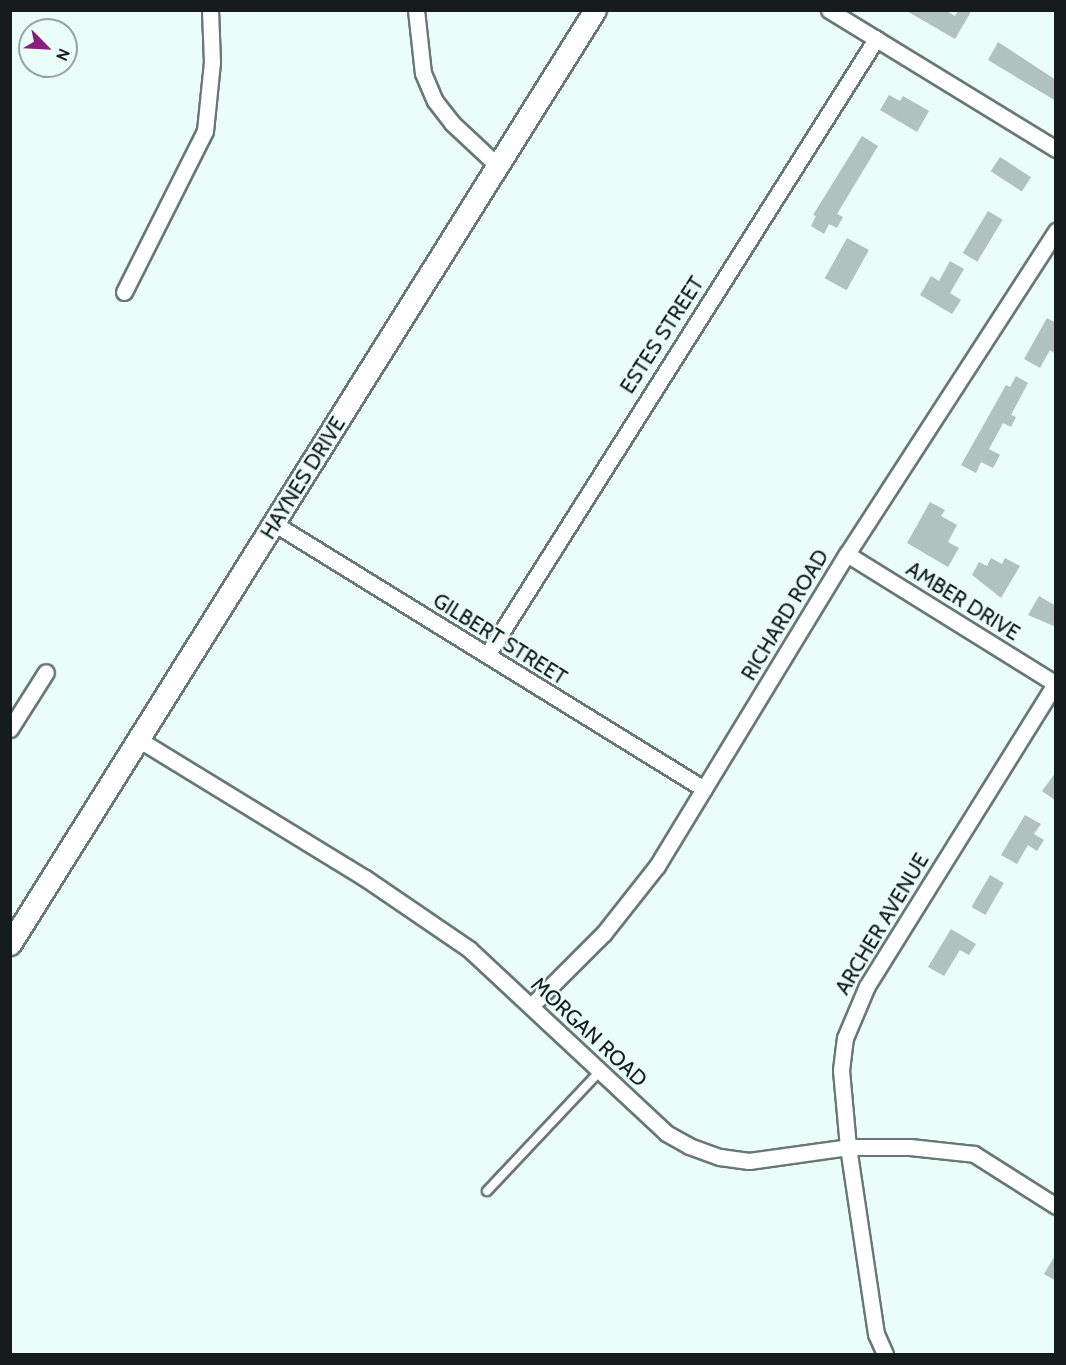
<!DOCTYPE html>
<html>
<head>
<meta charset="utf-8">
<style>
	body { margin:0 }
	#map { position:relative; width:1066px; height:1365px; overflow:hidden; background:#eafdf9; font-family:Cabin,sans-serif }
	div>[style] { position:absolute }
	.building>* { inset:0; background:#b0c1be; transform-origin:0 0 }
	.roads { filter:drop-shadow(2px 0 #687875) drop-shadow(-2px 0 #687875) drop-shadow(0 2px #687875) drop-shadow(0 -2px #687875) }
	.lane>* { height:8px; margin:-4px; padding:0 4px; transform-origin:4px; border-radius:4px; background:#fff }
	.street>* { height:15px; margin:-7.5px; padding:0 7.5px; transform-origin:7.5px; border-radius:7.5px; background:#fff }
	.secondary>* { height:21px; margin:-10.5px; padding:0 10.5px; transform-origin:10.5px; border-radius:10.5px; background:#fff }
	span { translate:-50% -50%; white-space:nowrap; text-align:center; line-height:1.15; -webkit-text-stroke:4.5px #eafdf9; paint-order:stroke }
	.street-label { font-size:21px; color:#151c1b }
	.frame { position:absolute; inset:0; border:12px solid #151c1b; pointer-events:none }
	.north { position:absolute; left:18px; top:18px; width:60px; height:60px; box-sizing:border-box; background:#eafdf9; border:2px solid #95a3a0; border-radius:50%; rotate:114deg; font-size:16px; font-weight:700; line-height:24px; text-align:center; color:#151c1b }
	.north::after { content:''; display:block; margin:auto; width:21px; height:27px; background:#8d1c7e; clip-path:polygon(50% 0,100% 100%,50% 72%,0 100%) }
</style>
</head>
<body>
<div id="map">
	<div class="building">
		<div style="clip-path:polygon(905px 10px,945px 10px,955px 16px,958px 10px,972px 10px,955px 39px)"></div>
		<div style="clip-path:polygon(998px 42px,1056px 80px,1056px 101px,988px 60px)"></div>
		<div style="clip-path:polygon(889px 95px,900px 101px,903px 96px,929px 111px,917px 132px,880px 110px)"></div>
		<div style="clip-path:polygon(862px 136px,878px 146px,837px 214px,843px 217px,837px 228px,829px 224px,824px 234px,811px 226px,816px 216px,813px 215px)"></div>
		<div style="left:1000px;top:157px;width:37px;height:17px;rotate:33deg"></div>
		<div style="left:988px;top:211px;width:17px;height:49px;rotate:31deg"></div>
		<div style="left:847px;top:238px;width:25px;height:46px;rotate:29deg"></div>
		<div style="clip-path:polygon(950px 261px,964px 269px,950px 293px,961px 300px,952px 314px,920px 295px,931px 276px,939px 281px)"></div>
		<div style="clip-path:polygon(1047px 318px,1056px 323px,1056px 354px,1050px 350px,1040px 368px,1024px 359px)"></div>
		<div style="clip-path:polygon(1016px 376px,1028px 383px,1011px 415px,1016px 417px,1011px 427px,1003px 423px,989px 449px,1000px 455px,993px 468px,981px 462px,976px 473px,961px 465px,1006px 385px,1010px 387px)"></div>
		<div style="clip-path:polygon(930px 502px,945px 510px,941px 516px,957px 525px,948px 542px,959px 548px,948px 567px,907px 543px)"></div>
		<div style="clip-path:polygon(991px 558px,1002px 564px,1005px 558px,1020px 566px,1001px 598px,972px 575px,979px 562px,987px 566px)"></div>
		<div style="clip-path:polygon(1039px 596px,1056px 606px,1056px 627px,1028px 615px)"></div>
		<div style="clip-path:polygon(1056px 772px,1056px 801px,1042px 791px)"></div>
		<div style="clip-path:polygon(1025px 815px,1041px 824px,1034px 834px,1044px 840px,1037px 851px,1028px 845px,1017px 864px,1001px 855px)"></div>
		<div style="left:990px;top:875px;width:16px;height:37px;rotate:30deg"></div>
		<div style="clip-path:polygon(951px 929px,976px 944px,969px 955px,960px 950px,944px 976px,928px 967px)"></div>
		<div style="clip-path:polygon(1056px 1254px,1056px 1281px,1044px 1274px)"></div>
	</div>
	<div class="roads">
		<div class="lane">
			<div style="left:487px;top:1191px;width:165px;rotate:-46.7deg"></div>
		</div>
		<div class="street">
			<div style="left:416px;top:10px;width:63px;rotate:83.7deg"></div>
			<div style="left:423px;top:73px;width:30px;rotate:67deg"></div>
			<div style="left:435px;top:101px;width:28px;rotate:52deg"></div>
			<div style="left:452px;top:123px;width:63px;rotate:43.1deg"></div>
			<div style="left:829px;top:10px;width:266px;rotate:31.5deg"></div>
			<div style="left:124px;top:292px;width:180px;rotate:-63.3deg"></div>
			<div style="left:205px;top:131px;width:69px;rotate:-84.2deg"></div>
			<div style="left:212px;top:62px;width:52px;rotate:-92.2deg"></div>
			<div style="left:275px;top:524px;width:504px;rotate:31.7deg"></div>
			<div style="left:847px;top:554px;width:246px;rotate:31.9deg"></div>
			<div style="left:487px;top:655px;width:729px;rotate:-57.73deg"></div>
			<div style="left:10px;top:729px;width:67px;rotate:-57.7deg"></div>
			<div style="left:138px;top:739px;width:266px;rotate:31.5deg"></div>
			<div style="left:365px;top:878px;width:126px;rotate:34.3deg"></div>
			<div style="left:469px;top:949px;width:270px;rotate:43deg"></div>
			<div style="left:666px;top:1133px;width:26px;rotate:29deg"></div>
			<div style="left:689px;top:1146px;width:33px;rotate:20deg"></div>
			<div style="left:720px;top:1157px;width:29px;rotate:8deg"></div>
			<div style="left:749px;top:1161px;width:100px;rotate:-8deg"></div>
			<div style="left:848px;top:1147px;width:62px"></div>
			<div style="left:910px;top:1147px;width:64px;rotate:6.2deg"></div>
			<div style="left:974px;top:1154px;width:97px;rotate:32.4deg"></div>
			<div style="left:531px;top:1006px;width:103px;rotate:-45deg"></div>
			<div style="left:604px;top:933px;width:85px;rotate:-51.7deg"></div>
			<div style="left:657px;top:866px;width:365px;rotate:-58.7deg"></div>
			<div style="left:847px;top:554px;width:385px;rotate:-57.1deg"></div>
			<div style="left:885px;top:1354px;width:22px;rotate:-114deg"></div>
			<div style="left:876px;top:1334px;width:189px;rotate:-98.5deg"></div>
			<div style="left:848px;top:1147px;width:77px;rotate:-95.2deg"></div>
			<div style="left:841px;top:1070px;width:32px;rotate:-83deg"></div>
			<div style="left:845px;top:1038px;width:56px;rotate:-67.1deg"></div>
			<div style="left:867px;top:986px;width:356px;rotate:-58.1deg"></div>
		</div>
		<div class="secondary">
			<div style="left:10px;top:944px;width:1102px;rotate:-57.94deg"></div>
		</div>
	</div>
	<div class="street-label">
		<span style="left:662px;top:335px;rotate:-57deg">ESTES STREET</span>
		<span style="left:303px;top:478px;rotate:-58deg">HAYNES DRIVE</span>
		<span style="left:963px;top:601px;rotate:32deg">AMBER DRIVE</span>
		<span style="left:785px;top:615px;rotate:-59deg">RICHARD ROAD</span>
		<span style="left:500px;top:639px;rotate:32deg">GILBERT STREET</span>
		<span style="left:882px;top:924px;rotate:-59deg">ARCHER AVENUE</span>
		<span style="left:589px;top:1032px;rotate:43deg">MORGAN ROAD</span>
	</div>
	<div class="frame"></div>
	<div class="north">N</div>
</div>
</body>
</html>
